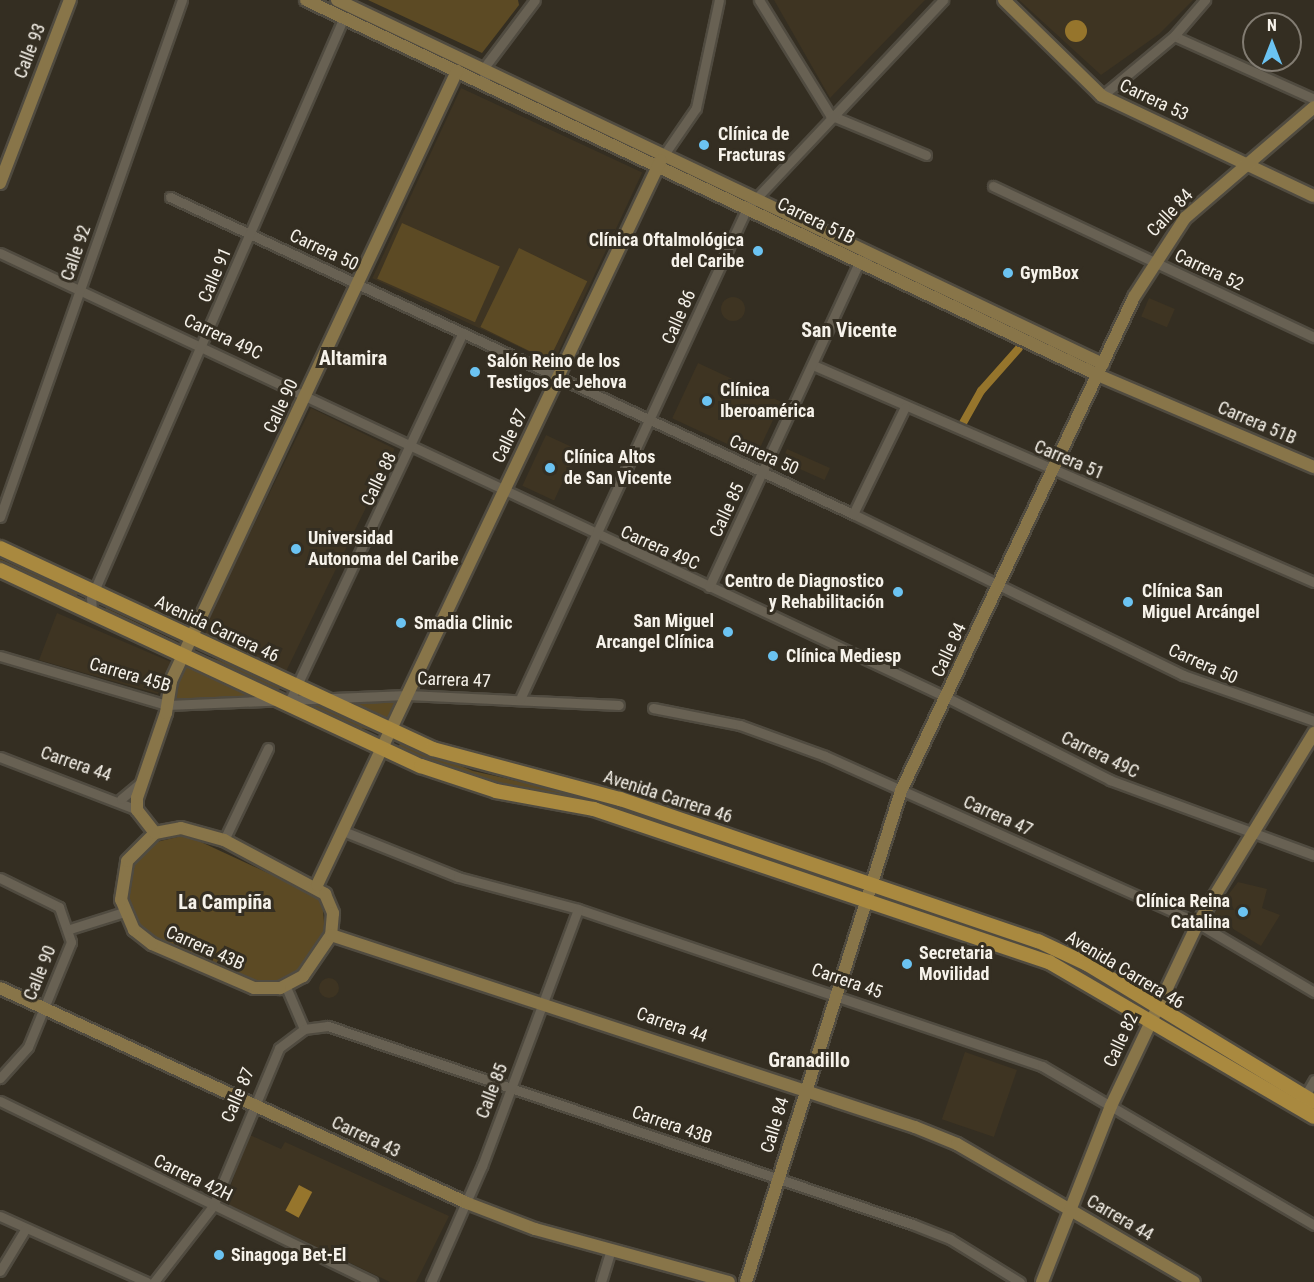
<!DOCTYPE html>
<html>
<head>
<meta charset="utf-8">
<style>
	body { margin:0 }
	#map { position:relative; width:1314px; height:1282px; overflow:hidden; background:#342e22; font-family:"Roboto Condensed",sans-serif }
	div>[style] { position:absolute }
	.built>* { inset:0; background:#3e3422; transform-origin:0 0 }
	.round { border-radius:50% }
	.green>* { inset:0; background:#5c4a24; transform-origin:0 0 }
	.water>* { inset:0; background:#96752c; transform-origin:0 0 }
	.canal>* { height:8px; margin:-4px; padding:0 4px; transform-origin:4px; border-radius:4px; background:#96752c }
	.roads { filter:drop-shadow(2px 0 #504b40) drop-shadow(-2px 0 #504b40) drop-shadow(0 2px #504b40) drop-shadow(0 -2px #504b40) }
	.street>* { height:9px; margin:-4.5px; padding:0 4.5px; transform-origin:4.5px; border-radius:4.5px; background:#686153 }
	.secondary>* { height:12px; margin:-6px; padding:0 6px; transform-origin:6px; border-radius:6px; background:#887549 }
	.primary>* { height:14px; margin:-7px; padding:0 7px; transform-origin:7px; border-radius:7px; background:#a9893f }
	.dots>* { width:16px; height:16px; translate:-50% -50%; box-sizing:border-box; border:3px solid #342e22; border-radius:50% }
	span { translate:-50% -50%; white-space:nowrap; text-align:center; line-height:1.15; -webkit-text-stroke:6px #342e22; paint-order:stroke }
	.street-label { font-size:18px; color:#f6f2ea }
	.poi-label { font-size:18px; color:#f6f2ea; font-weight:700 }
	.left { translate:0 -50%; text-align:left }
	.right { translate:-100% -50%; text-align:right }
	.neighbourhood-label { font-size:20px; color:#f6f2ea; font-weight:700 }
	.north { position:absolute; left:1242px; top:12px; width:60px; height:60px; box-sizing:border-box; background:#342e22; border:2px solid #827c72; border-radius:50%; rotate:0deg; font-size:16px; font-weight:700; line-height:24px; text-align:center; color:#f6f2ea }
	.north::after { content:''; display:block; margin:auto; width:21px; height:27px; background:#6bc3f2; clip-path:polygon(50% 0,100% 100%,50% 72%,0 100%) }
</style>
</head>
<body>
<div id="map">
	<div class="built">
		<div style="clip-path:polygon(774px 0,925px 0,830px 98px)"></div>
		<div style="clip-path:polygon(1019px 0,1193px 0,1159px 34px,1101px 75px)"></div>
		<div style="left:461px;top:88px;width:200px;height:210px;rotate:25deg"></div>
		<div class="round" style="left:721px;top:297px;width:24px;height:24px"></div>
		<div style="left:1149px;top:298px;width:28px;height:20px;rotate:23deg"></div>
		<div style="left:698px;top:363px;width:92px;height:61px;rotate:25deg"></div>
		<div style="left:311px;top:408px;width:93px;height:252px;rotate:26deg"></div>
		<div style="left:546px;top:435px;width:35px;height:56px;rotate:25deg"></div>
		<div style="left:787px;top:449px;width:47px;height:13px;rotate:24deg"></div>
		<div style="clip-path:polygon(57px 613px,171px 662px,158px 694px,39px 660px)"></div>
		<div style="clip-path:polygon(1238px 882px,1267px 889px,1262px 908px,1280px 915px,1261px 946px,1212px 916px)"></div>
		<div class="round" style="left:319px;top:978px;width:20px;height:20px"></div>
		<div style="left:965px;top:1052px;width:55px;height:71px;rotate:19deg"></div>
		<div style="clip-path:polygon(248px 1134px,281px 1149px,285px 1142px,449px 1216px,416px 1282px,390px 1282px,225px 1203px)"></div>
	</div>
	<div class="green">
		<div style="clip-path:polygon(368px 0,518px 0,519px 5px,482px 53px)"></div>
		<div style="left:402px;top:223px;width:107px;height:61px;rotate:24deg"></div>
		<div style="left:519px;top:248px;width:76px;height:88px;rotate:26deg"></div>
		<div style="left:0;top:559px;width:85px;height:5px;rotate:24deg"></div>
		<div style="clip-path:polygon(106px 608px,175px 641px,174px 644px,105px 612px)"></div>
		<div style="clip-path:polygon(200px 654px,250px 671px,281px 686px,279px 690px)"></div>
		<div style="clip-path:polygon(184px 659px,275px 698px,172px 700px)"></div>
		<div style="clip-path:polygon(301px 694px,377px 732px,341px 723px,297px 702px)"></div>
		<div style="clip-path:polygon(341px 699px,399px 700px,389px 723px)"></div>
		<div style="clip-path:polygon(401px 742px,473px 771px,606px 801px,605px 807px,471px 777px,398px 747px)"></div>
		<div style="left:629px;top:805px;width:237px;height:9px;rotate:19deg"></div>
		<div style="clip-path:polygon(186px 835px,322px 898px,325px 935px,305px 968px,283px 983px,261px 986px,137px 928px,125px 900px,131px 867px,152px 843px)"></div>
		<div style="left:881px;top:891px;width:134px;height:9px;rotate:19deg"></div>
		<div style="clip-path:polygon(1024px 941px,1074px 962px,1143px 1005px,1140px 1011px,1086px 975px,1022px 948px)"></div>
	</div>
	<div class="water">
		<div class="round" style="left:1065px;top:20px;width:22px;height:22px"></div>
		<div style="left:299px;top:1185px;width:15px;height:29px;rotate:28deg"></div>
	</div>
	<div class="canal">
		<div style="left:959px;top:430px;width:45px;rotate:-60.6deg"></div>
		<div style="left:981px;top:391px;width:57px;rotate:-48.5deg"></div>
	</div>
	<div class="roads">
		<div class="street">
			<div style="left:759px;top:0;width:135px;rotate:58.3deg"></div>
			<div style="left:830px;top:115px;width:104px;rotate:22.6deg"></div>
			<div style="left:1174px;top:36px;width:154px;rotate:24.2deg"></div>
			<div style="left:486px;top:84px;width:15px;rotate:-101deg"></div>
			<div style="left:483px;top:69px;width:86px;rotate:-53deg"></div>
			<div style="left:1102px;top:96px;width:94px;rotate:-39.8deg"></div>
			<div style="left:1174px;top:36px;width:48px;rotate:-49.3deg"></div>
			<div style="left:663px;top:156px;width:58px;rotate:-55.5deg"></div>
			<div style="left:696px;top:108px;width:110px;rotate:-78deg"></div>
			<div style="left:993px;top:186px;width:355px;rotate:25.2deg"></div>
			<div style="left:170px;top:197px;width:753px;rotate:24.9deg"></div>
			<div style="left:853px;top:514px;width:367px;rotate:26deg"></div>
			<div style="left:1183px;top:675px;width:139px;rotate:19.3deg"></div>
			<div style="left:0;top:253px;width:1045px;rotate:25.14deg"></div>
			<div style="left:946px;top:697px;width:184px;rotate:26.8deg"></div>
			<div style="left:1110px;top:780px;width:217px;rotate:20.2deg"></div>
			<div style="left:813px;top:365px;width:546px;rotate:23.42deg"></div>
			<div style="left:853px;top:514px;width:119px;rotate:-64.1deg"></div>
			<div style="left:0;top:517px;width:548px;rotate:-70.61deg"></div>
			<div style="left:709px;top:587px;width:353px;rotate:-65.2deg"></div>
			<div style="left:857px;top:267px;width:19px;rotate:-39deg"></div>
			<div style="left:92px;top:611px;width:13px;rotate:-94deg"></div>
			<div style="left:91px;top:598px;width:634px;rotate:-66.47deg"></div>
			<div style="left:0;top:656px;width:174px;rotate:16.4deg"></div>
			<div style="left:167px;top:705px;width:240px;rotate:-2.4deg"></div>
			<div style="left:407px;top:695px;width:212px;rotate:2.7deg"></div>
			<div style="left:520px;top:699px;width:541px;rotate:-65.19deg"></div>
			<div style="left:747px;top:208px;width:286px;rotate:-46.7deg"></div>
			<div style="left:289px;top:702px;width:408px;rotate:-64.8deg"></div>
			<div style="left:653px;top:708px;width:89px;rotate:11.1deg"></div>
			<div style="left:740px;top:725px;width:90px;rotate:20deg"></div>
			<div style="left:825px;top:756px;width:402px;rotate:24.1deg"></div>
			<div style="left:1192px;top:920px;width:142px;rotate:30.5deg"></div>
			<div style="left:0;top:757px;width:147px;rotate:21.1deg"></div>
			<div style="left:121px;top:799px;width:23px;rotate:-40deg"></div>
			<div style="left:343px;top:831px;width:124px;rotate:21.8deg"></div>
			<div style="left:458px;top:877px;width:124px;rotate:14.9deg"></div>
			<div style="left:578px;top:909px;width:490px;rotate:18.7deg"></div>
			<div style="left:1042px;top:1066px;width:315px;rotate:30.3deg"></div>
			<div style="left:224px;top:840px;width:102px;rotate:-64.4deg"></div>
			<div style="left:0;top:878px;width:66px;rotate:26.2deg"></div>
			<div style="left:59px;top:907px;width:37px;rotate:71deg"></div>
			<div style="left:71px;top:942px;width:113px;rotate:112.3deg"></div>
			<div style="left:28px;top:1047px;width:42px;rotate:132.1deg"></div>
			<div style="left:70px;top:929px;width:57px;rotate:-17.5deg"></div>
			<div style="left:286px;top:987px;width:46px;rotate:66.8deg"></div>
			<div style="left:0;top:1101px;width:414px;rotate:25.9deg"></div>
			<div style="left:1302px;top:1101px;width:24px;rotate:-60deg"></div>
			<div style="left:0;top:1216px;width:161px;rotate:24.2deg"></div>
			<div style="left:0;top:1271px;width:50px;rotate:-58.8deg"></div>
			<div style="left:154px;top:1282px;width:96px;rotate:-52.2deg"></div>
			<div style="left:213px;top:1206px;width:171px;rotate:-67.3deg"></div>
			<div style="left:279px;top:1048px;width:31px;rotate:-37deg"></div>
			<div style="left:304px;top:1029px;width:24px;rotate:-7deg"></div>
			<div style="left:328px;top:1026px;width:617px;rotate:18.73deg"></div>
			<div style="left:912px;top:1224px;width:41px;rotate:21.5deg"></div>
			<div style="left:950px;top:1239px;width:82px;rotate:31.6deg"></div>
			<div style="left:431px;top:1282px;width:127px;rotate:-66.3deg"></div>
			<div style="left:482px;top:1166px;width:274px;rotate:-69.5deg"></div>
			<div style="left:601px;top:1282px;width:34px;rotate:-73deg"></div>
		</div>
		<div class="secondary">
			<div style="left:306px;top:0;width:876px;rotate:25.34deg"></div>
			<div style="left:1098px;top:375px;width:235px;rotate:23.1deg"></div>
			<div style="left:337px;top:0;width:848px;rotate:25.42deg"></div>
			<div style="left:1004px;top:0;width:137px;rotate:44.4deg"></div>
			<div style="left:1102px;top:96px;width:234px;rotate:25.3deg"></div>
			<div style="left:0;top:183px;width:196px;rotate:-69.1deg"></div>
			<div style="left:181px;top:828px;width:45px;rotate:15.6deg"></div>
			<div style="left:224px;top:840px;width:115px;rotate:28.1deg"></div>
			<div style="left:325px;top:894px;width:21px;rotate:67deg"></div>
			<div style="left:333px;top:913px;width:22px;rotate:95deg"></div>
			<div style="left:331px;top:935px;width:50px;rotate:124.3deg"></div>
			<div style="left:303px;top:976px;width:26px;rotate:152deg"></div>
			<div style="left:280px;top:988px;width:26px;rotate:180deg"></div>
			<div style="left:254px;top:988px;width:111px;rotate:-156.7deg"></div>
			<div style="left:152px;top:944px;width:23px;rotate:-142deg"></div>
			<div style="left:134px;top:930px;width:33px;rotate:-113deg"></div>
			<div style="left:121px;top:900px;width:39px;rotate:-81deg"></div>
			<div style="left:127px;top:861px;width:40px;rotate:-45deg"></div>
			<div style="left:155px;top:833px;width:26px;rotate:-11deg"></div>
			<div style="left:155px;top:833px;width:29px;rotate:-128deg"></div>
			<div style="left:137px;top:810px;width:12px;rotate:-90deg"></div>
			<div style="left:137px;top:798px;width:90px;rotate:-71.2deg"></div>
			<div style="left:166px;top:713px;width:32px;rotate:-81deg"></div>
			<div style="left:171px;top:681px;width:674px;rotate:-64.88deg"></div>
			<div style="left:317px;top:885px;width:802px;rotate:-64.62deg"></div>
			<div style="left:331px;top:935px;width:615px;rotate:18.2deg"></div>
			<div style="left:915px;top:1127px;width:45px;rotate:22deg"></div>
			<div style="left:957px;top:1144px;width:274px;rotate:30.2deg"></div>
			<div style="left:0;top:988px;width:514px;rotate:24.72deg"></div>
			<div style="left:467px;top:1203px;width:73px;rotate:20.9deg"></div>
			<div style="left:535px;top:1229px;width:201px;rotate:15.3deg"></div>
			<div style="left:746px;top:1282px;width:515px;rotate:-72.48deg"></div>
			<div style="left:901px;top:791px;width:546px;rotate:-64.75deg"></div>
			<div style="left:1134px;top:297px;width:94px;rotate:-57.2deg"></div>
			<div style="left:1185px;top:218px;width:170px;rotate:-40.7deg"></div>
			<div style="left:1042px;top:1282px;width:189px;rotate:-68.6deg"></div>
			<div style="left:1111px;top:1106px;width:203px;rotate:-64.6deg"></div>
			<div style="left:1198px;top:923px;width:223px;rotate:-58.6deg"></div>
		</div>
		<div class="primary">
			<div style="left:0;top:548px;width:477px;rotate:24.9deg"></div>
			<div style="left:433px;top:749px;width:194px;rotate:15deg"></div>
			<div style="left:620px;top:799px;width:441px;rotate:18.8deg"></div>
			<div style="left:1038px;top:941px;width:54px;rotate:25.1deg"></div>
			<div style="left:1087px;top:964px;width:266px;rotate:31.3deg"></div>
			<div style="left:0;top:570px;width:464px;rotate:25deg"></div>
			<div style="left:421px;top:766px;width:79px;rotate:18.4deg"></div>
			<div style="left:496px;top:791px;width:100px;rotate:10.4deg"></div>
			<div style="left:594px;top:809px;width:480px;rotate:18.6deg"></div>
			<div style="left:1049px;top:962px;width:307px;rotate:30.3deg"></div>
		</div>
	</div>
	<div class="dots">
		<div style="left:704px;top:145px;background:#6bc3f2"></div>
		<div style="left:758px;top:251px;background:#6bc3f2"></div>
		<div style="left:1008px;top:273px;background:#6bc3f2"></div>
		<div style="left:475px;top:372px;background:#6bc3f2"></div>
		<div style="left:707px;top:401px;background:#6bc3f2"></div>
		<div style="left:550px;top:468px;background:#6bc3f2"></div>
		<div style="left:296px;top:549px;background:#6bc3f2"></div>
		<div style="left:898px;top:592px;background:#6bc3f2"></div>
		<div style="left:1128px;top:602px;background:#6bc3f2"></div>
		<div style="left:401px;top:623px;background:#6bc3f2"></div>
		<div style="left:728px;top:632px;background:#6bc3f2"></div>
		<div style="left:773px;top:656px;background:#6bc3f2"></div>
		<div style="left:1243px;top:912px;background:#6bc3f2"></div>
		<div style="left:907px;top:964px;background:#6bc3f2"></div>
		<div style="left:219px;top:1255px;background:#6bc3f2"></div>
	</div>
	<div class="street-label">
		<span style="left:30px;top:51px;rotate:-69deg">Calle 93</span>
		<span style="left:1154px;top:100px;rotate:25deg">Carrera 53</span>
		<span style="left:1170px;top:213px;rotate:-47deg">Calle 84</span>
		<span style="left:816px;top:221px;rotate:26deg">Carrera 51B</span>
		<span style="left:324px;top:250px;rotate:25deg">Carrera 50</span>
		<span style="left:76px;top:253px;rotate:-71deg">Calle 92</span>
		<span style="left:1209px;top:270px;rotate:25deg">Carrera 52</span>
		<span style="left:215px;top:275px;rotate:-67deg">Calle 91</span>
		<span style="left:679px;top:317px;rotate:-66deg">Calle 86</span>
		<span style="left:223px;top:337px;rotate:25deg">Carrera 49C</span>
		<span style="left:281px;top:406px;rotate:-65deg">Calle 90</span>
		<span style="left:1257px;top:423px;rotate:23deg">Carrera 51B</span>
		<span style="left:510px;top:436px;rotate:-64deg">Calle 87</span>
		<span style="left:764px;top:455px;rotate:24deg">Carrera 50</span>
		<span style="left:1069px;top:460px;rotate:23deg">Carrera 51</span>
		<span style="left:379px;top:479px;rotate:-64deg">Calle 88</span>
		<span style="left:727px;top:510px;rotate:-65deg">Calle 85</span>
		<span style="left:660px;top:548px;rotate:24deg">Carrera 49C</span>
		<span style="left:217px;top:629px;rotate:25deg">Avenida Carrera 46</span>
		<span style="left:949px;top:650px;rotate:-65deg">Calle 84</span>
		<span style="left:1203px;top:664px;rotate:24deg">Carrera 50</span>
		<span style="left:130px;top:675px;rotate:16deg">Carrera 45B</span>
		<span style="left:454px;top:680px;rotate:2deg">Carrera 47</span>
		<span style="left:1100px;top:755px;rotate:26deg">Carrera 49C</span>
		<span style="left:76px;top:764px;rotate:19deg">Carrera 44</span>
		<span style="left:668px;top:797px;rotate:18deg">Avenida Carrera 46</span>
		<span style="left:998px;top:816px;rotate:24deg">Carrera 47</span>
		<span style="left:205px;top:948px;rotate:24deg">Carrera 43B</span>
		<span style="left:1125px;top:970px;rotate:31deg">Avenida Carrera 46</span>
		<span style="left:40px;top:973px;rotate:-68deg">Calle 90</span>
		<span style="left:847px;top:981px;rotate:19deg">Carrera 45</span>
		<span style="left:672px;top:1025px;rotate:19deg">Carrera 44</span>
		<span style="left:1121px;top:1040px;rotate:-65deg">Calle 82</span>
		<span style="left:492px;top:1091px;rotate:-69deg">Calle 85</span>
		<span style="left:238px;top:1095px;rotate:-67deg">Calle 87</span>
		<span style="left:672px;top:1125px;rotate:19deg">Carrera 43B</span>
		<span style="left:775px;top:1125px;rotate:-73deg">Calle 84</span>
		<span style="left:366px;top:1137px;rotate:25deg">Carrera 43</span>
		<span style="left:193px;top:1178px;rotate:26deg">Carrera 42H</span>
		<span style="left:1120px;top:1218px;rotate:30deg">Carrera 44</span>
	</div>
	<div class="poi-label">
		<span class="left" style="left:718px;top:145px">Clínica de<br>Fracturas</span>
		<span class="right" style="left:744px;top:251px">Clínica Oftalmológica<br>del Caribe</span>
		<span class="left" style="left:1020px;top:273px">GymBox</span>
		<span class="left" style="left:487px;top:372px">Salón Reino de los<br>Testigos de Jehova</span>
		<span class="left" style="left:720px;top:401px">Clínica<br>Iberoamérica</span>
		<span class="left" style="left:564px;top:468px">Clínica Altos<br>de San Vicente</span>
		<span class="left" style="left:308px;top:549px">Universidad<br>Autonoma del Caribe</span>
		<span class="right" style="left:884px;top:592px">Centro de Diagnostico<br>y Rehabilitación</span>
		<span class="left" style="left:1142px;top:602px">Clínica San<br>Miguel Arcángel</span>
		<span class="right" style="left:714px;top:632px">San Miguel<br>Arcangel Clínica</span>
		<span class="left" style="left:414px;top:623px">Smadia Clinic</span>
		<span class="left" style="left:786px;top:656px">Clínica Mediesp</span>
		<span class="right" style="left:1230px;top:912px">Clínica Reina<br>Catalina</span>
		<span class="left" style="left:919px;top:964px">Secretaria<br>Movilidad</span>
		<span class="left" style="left:231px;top:1255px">Sinagoga Bet-El</span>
	</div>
	<div class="neighbourhood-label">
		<span style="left:849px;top:330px">San Vicente</span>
		<span style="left:353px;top:358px">Altamira</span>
		<span style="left:225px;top:902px">La Campiña</span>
		<span style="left:809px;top:1060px">Granadillo</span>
	</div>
	<div class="north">N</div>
</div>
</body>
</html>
